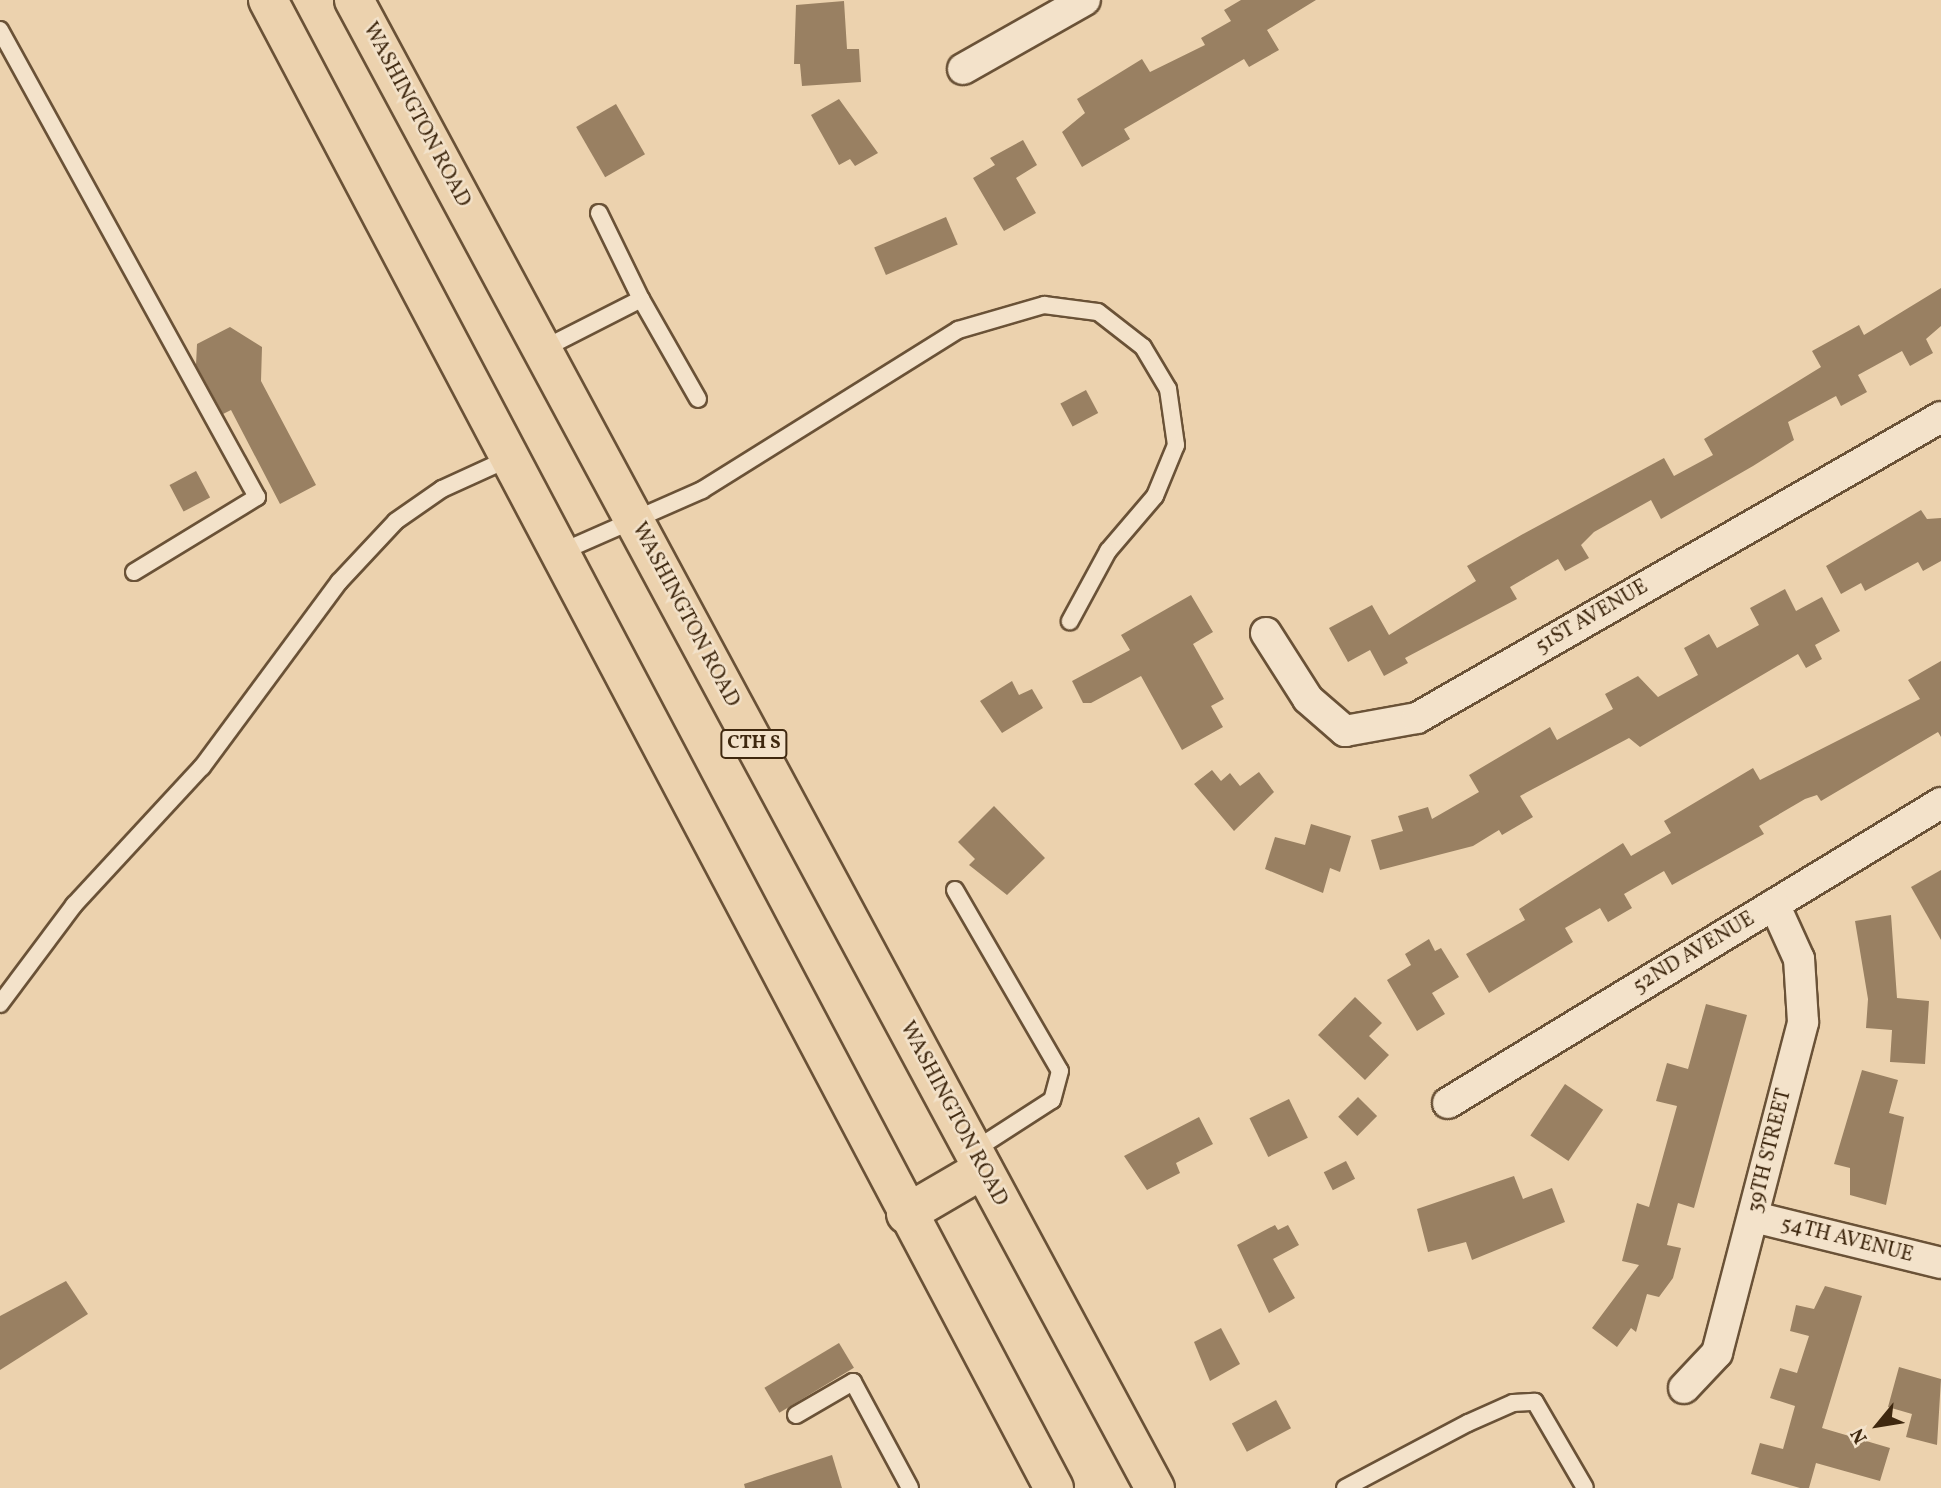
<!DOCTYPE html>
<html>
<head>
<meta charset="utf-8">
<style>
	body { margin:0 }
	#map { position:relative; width:1941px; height:1488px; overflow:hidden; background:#ecd2ae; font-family:Vollkorn,serif }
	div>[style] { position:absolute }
	.building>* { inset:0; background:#998062; transform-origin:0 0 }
	.roads { filter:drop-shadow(2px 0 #6a5237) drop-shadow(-2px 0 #6a5237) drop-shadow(0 2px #6a5237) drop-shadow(0 -2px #6a5237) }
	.service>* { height:16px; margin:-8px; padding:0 8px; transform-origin:8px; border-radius:8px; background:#f3e2ca }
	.minor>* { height:30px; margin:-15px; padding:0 15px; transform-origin:15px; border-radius:15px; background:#f3e2ca }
	.primary>* { height:38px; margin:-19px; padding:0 19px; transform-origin:19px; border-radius:19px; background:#ecd2ae }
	span { translate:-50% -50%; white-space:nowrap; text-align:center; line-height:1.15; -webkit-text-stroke:5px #f3e2ca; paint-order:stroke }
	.shield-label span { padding:2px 5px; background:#f3e2ca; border:2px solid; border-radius:5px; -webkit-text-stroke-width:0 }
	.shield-label { font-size:19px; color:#3f280f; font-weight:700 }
	.street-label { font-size:21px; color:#3f280f }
	.north { position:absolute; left:1843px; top:1390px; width:70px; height:70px; -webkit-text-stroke:5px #f3e2ca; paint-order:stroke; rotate:240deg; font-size:19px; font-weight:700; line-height:28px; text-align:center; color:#3f280f }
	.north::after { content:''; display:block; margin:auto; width:24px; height:32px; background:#3f280f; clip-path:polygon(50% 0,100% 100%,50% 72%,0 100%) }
</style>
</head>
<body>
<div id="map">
	<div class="building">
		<div style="clip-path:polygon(1241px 0,1316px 0,1267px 30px,1279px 50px,1249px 67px,1244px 59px,1124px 129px,1130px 139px,1082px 167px,1062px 132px,1085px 113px,1077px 99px,1142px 59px,1150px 72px,1205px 45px,1201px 38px,1231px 21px,1224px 10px)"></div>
		<div style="clip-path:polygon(844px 1px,847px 49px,859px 49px,861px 82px,802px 86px,800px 64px,794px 64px,796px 5px)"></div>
		<div style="clip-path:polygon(839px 99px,878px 153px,855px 166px,850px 159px,839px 165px,811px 115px)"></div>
		<div style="left:616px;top:104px;width:58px;height:46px;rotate:60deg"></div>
		<div style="clip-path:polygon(1023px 140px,1037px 165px,1016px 178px,1036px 213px,1004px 231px,973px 178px,995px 165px,990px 158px)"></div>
		<div style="left:946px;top:217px;width:30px;height:78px;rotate:67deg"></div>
		<div style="clip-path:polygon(1941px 288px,1941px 326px,1926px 339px,1933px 353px,1910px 366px,1902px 351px,1858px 375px,1867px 392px,1841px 406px,1836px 396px,1788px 422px,1794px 440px,1753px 466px,1661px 519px,1651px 500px,1594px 532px,1581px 545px,1589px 558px,1565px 571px,1558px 559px,1510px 587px,1517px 599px,1405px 658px,1408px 663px,1384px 676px,1370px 650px,1348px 662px,1329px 628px,1372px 605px,1389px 635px,1476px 581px,1467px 566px,1523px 534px,1664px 458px,1674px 476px,1713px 455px,1704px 439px,1821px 367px,1812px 351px,1859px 325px,1864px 335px)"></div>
		<div style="clip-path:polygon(230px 327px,262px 347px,261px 381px,316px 485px,280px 504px,231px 410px,223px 414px,196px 365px,197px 344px)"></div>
		<div style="left:1086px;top:390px;width:26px;height:29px;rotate:62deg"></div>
		<div style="left:196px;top:471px;width:30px;height:30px;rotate:62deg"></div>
		<div style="clip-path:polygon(1921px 510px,1927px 519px,1941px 518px,1941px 561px,1923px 571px,1918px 562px,1865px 591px,1861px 583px,1841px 594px,1826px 566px)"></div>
		<div style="clip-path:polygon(1785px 589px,1796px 611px,1822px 597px,1840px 631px,1815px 645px,1822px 659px,1806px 668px,1798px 654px,1640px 747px,1629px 738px,1520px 796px,1533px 817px,1502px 835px,1499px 830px,1473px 846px,1380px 870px,1371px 840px,1403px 831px,1398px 816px,1428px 807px,1432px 819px,1479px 792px,1469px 775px,1550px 727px,1557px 740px,1613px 709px,1605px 694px,1638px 676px,1658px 697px,1698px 675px,1684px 648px,1709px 634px,1717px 648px,1759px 625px,1750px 608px)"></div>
		<div style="clip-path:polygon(1191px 595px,1213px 632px,1193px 644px,1224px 699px,1211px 706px,1223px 727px,1182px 750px,1141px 676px,1091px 703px,1083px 703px,1072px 681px,1130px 650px,1121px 635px)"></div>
		<div style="clip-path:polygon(1941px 661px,1941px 737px,1938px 732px,1821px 801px,1817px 795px,1805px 799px,1759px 826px,1764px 834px,1672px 885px,1664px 871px,1624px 894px,1632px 908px,1608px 922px,1600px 908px,1565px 928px,1573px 942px,1489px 993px,1466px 954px,1525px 920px,1519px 909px,1623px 843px,1631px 856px,1671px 833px,1664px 821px,1753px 768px,1760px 780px,1920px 699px,1908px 680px)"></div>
		<div style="clip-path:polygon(1012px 681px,1019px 695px,1032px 689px,1043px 708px,1002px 733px,980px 701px)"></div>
		<div style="clip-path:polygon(1212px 770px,1221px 781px,1230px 773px,1240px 786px,1259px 772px,1274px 792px,1234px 831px,1194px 784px)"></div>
		<div style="clip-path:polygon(994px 806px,1045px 858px,1007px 895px,969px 865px,975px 859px,958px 842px)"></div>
		<div style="clip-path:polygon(1311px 824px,1351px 836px,1340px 872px,1330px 868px,1323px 893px,1265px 869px,1275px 837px,1305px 845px)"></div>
		<div style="clip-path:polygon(1941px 870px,1941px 940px,1911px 887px)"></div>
		<div style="clip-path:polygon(1891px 915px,1897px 998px,1929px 1001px,1925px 1064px,1890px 1062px,1892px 1030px,1866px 1028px,1868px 999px,1855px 921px)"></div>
		<div style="clip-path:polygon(1429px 939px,1435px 951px,1441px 948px,1459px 977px,1432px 993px,1445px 1014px,1417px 1031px,1387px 980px,1411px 965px,1405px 954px)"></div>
		<div style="clip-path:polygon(1355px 997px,1382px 1023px,1369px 1036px,1389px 1055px,1365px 1080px,1318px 1035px)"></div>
		<div style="clip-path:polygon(1706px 1004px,1747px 1015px,1694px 1208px,1678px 1203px,1667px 1245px,1681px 1248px,1673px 1278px,1659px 1297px,1647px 1294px,1636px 1332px,1631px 1328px,1617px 1347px,1592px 1328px,1639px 1265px,1622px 1261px,1637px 1203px,1649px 1207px,1677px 1106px,1656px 1101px,1667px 1063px,1688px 1069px)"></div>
		<div style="clip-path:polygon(1862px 1070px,1898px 1080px,1889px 1113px,1904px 1117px,1886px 1205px,1850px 1195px,1850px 1168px,1834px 1164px)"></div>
		<div style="left:1565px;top:1084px;width:46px;height:62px;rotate:34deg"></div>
		<div style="left:1358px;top:1097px;width:27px;height:28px;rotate:45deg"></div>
		<div style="left:1289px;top:1099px;width:43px;height:44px;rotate:64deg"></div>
		<div style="clip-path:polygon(1199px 1117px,1213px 1144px,1176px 1163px,1180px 1173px,1147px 1190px,1124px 1156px)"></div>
		<div style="left:1346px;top:1161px;width:20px;height:25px;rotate:63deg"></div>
		<div style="clip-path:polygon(1514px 1176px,1523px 1199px,1552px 1188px,1565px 1222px,1472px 1260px,1466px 1242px,1428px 1252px,1417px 1209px)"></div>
		<div style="clip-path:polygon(1275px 1225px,1278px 1230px,1288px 1225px,1299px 1245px,1273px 1259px,1295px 1298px,1269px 1313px,1237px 1245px)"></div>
		<div style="clip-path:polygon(66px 1281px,88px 1314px,0 1370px,0 1316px)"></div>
		<div style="clip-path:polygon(1825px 1286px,1862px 1296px,1822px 1428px,1890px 1448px,1880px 1481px,1816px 1463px,1809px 1488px,1800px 1488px,1751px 1474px,1760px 1443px,1783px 1449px,1795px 1406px,1770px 1398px,1780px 1368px,1797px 1373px,1809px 1336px,1790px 1331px,1796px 1305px,1814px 1309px)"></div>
		<div style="clip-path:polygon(1221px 1328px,1240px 1364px,1210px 1381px,1194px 1342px)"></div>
		<div style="left:839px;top:1343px;width:29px;height:87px;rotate:59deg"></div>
		<div style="clip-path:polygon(1899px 1367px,1941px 1379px,1937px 1445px,1906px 1437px,1912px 1414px,1888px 1407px)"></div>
		<div style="left:1276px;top:1400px;width:32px;height:50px;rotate:62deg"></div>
		<div style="clip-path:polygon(832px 1455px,842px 1488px,745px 1488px,744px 1484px)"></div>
	</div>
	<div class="roads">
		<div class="service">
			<div style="left:0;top:30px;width:533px;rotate:61.18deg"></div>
			<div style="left:257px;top:497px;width:144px;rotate:148.6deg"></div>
			<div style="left:599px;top:213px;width:96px;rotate:64deg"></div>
			<div style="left:543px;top:349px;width:110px;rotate:-27deg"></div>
			<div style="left:641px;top:299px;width:115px;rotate:60.3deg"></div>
			<div style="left:561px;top:552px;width:154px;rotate:-23.7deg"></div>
			<div style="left:702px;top:490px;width:302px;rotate:-32deg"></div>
			<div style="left:958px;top:330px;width:90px;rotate:-16.2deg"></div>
			<div style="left:1044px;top:305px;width:54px;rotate:7.4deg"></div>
			<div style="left:1098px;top:312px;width:57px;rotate:37.9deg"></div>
			<div style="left:1143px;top:347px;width:49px;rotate:59.2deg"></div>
			<div style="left:1168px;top:389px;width:57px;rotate:81.9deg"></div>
			<div style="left:1176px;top:445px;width:55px;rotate:112.4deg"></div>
			<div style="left:1155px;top:496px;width:72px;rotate:130.5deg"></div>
			<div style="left:1108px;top:551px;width:80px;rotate:118.5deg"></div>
			<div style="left:955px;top:890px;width:209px;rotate:59.9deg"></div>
			<div style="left:1060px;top:1071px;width:30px;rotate:105deg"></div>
			<div style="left:1052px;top:1100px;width:94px;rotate:147.2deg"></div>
			<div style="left:0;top:1004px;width:124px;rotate:-53.2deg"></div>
			<div style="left:74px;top:905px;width:188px;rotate:-47.2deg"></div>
			<div style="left:202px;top:767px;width:230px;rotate:-53.5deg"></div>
			<div style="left:339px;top:582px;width:83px;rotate:-46.9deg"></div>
			<div style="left:396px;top:521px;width:56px;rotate:-34.8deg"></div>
			<div style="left:442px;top:489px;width:75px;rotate:-24.5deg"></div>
			<div style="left:796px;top:1415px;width:66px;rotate:-30.1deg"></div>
			<div style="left:853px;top:1382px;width:120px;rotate:61.7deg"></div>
			<div style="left:1345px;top:1488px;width:139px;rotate:-27.9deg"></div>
			<div style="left:1468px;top:1423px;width:49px;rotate:-24deg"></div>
			<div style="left:1513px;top:1403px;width:22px;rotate:-3deg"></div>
			<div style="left:1535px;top:1402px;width:99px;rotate:59.8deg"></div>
		</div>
		<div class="minor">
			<div style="left:963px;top:69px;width:140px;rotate:-29.5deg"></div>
			<div style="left:1266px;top:633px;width:78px;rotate:57.5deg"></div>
			<div style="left:1308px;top:699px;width:49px;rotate:40.9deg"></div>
			<div style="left:1345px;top:731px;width:73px;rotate:-10.2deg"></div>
			<div style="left:1417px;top:718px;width:604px;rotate:-29.87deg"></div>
			<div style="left:1448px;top:1103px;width:577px;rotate:-31.32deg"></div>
			<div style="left:1754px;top:1217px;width:193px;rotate:13.8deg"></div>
			<div style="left:1684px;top:1388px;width:48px;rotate:-46.7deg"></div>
			<div style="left:1717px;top:1353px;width:342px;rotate:-75.4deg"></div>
			<div style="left:1803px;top:1022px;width:63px;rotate:-93.6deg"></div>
			<div style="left:1799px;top:959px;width:60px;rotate:-114.4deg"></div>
		</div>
		<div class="primary">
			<div style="left:268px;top:0;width:1683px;rotate:62.16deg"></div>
			<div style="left:354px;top:0;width:1690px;rotate:61.71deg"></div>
			<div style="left:906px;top:1214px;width:89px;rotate:-30.3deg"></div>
		</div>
	</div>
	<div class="shield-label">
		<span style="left:754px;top:744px">CTH S</span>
	</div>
	<div class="street-label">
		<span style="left:416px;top:115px;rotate:62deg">WASHINGTON ROAD</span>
		<span style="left:685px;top:615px;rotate:62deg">WASHINGTON ROAD</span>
		<span style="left:1592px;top:617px;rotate:-30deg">51ST AVENUE</span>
		<span style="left:1694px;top:953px;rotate:-31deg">52ND AVENUE</span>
		<span style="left:953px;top:1114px;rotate:62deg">WASHINGTON ROAD</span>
		<span style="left:1770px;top:1151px;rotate:-76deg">39TH STREET</span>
		<span style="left:1847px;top:1240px;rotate:14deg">54TH AVENUE</span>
	</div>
	<div class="north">N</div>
</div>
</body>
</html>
